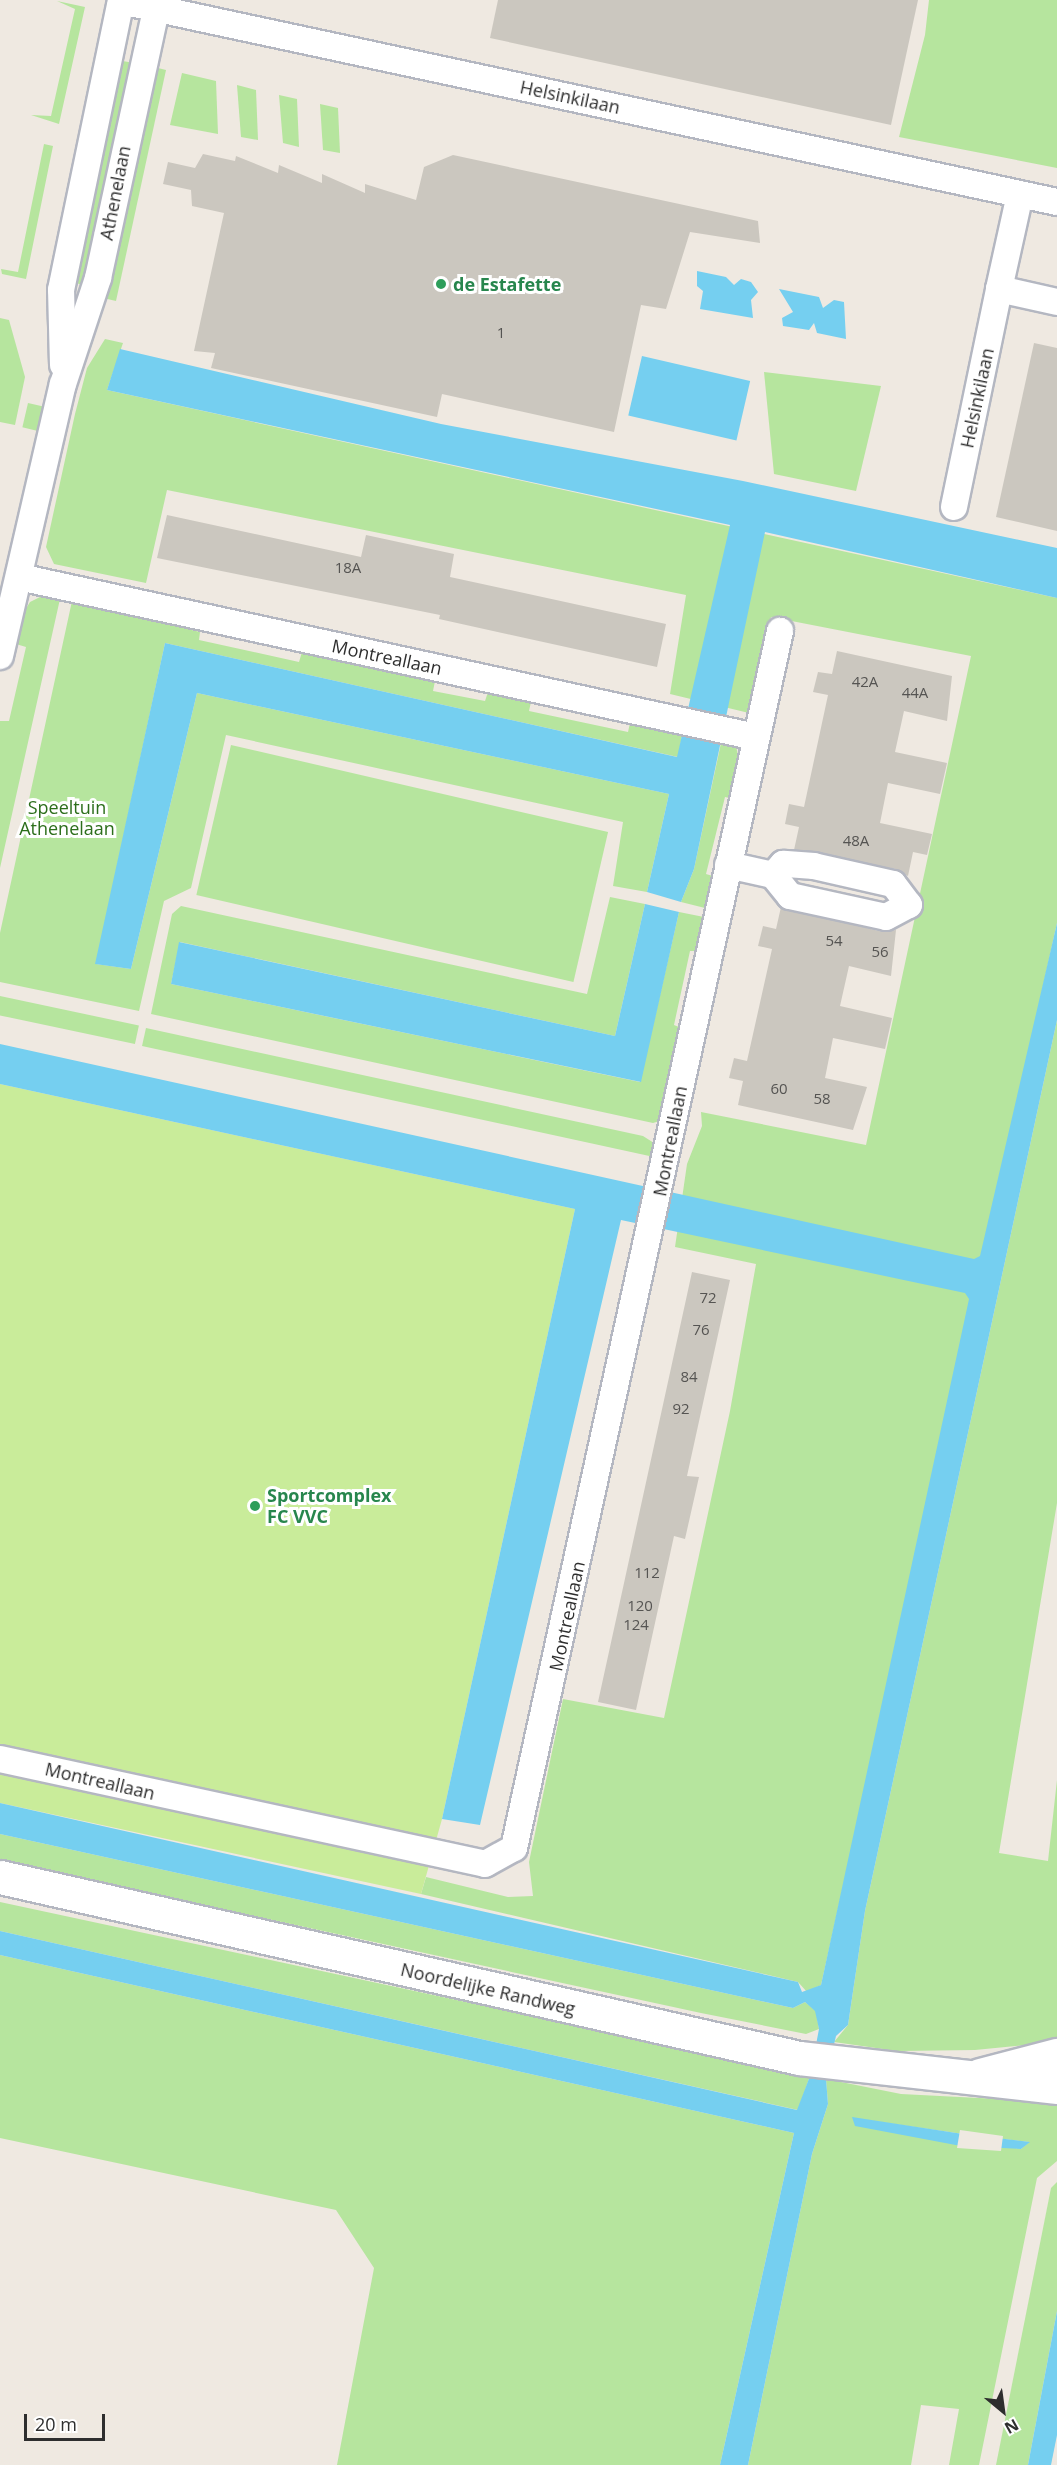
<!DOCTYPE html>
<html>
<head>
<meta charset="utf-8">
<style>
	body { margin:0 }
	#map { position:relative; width:1057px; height:2465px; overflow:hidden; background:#efe9e1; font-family:"Open Sans",sans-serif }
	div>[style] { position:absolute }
	.green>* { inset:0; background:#b6e59e; transform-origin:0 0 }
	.pitch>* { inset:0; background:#c9ec9a }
	.water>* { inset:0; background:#75cff0; transform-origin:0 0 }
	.pier>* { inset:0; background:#efe9e1 }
	.building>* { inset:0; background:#cbc7bf }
	.roads { filter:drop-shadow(2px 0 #b4b7c1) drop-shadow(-2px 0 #b4b7c1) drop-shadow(0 2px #b4b7c1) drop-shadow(0 -2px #b4b7c1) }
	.minor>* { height:26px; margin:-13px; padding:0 13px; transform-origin:13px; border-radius:13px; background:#fff }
	.secondary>* { height:33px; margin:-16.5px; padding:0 16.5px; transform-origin:16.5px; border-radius:16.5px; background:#fff }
	.dots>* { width:16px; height:16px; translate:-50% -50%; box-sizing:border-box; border:3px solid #fff; border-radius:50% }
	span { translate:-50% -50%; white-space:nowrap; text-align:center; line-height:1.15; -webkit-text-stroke:6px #fff; paint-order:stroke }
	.number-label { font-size:15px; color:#555452 }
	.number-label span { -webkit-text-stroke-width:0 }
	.street-label { font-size:18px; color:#2e2e2e }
	.leisure-label { font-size:18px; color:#27864d; font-weight:700 }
	.left { translate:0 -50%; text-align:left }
	.park-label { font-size:18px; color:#2c6e1b }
	.north { position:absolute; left:973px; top:2381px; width:60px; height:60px; -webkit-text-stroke:4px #fff; paint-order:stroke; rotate:151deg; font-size:16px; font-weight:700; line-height:24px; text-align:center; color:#2e2e2e }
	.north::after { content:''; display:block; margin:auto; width:21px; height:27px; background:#2e2e2e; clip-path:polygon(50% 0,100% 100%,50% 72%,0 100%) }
	.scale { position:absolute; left:24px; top:2414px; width:81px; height:27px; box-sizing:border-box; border:3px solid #2e2e2e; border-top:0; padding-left:8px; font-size:18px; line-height:21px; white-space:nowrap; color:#2e2e2e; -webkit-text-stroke:4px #fff; paint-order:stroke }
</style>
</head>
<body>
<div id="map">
	<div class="green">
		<div style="clip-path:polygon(929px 0,1057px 0,1057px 168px,899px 137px,925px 35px)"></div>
		<div style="clip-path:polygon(57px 1px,85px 7px,59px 124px,31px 115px,51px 116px,75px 9px)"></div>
		<div style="clip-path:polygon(117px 60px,134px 63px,87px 284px,81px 285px,75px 282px)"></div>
		<div style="clip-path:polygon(150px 66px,166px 70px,116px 301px,103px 298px)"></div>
		<div style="clip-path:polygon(182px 73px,216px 81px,218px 134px,170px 125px)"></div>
		<div style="clip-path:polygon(237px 85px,256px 90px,258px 140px,241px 137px)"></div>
		<div style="clip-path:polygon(279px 95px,297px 99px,299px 147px,283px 143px)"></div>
		<div style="clip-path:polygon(320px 104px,338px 108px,340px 153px,323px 150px)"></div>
		<div style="clip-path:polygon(44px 144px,53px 146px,26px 279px,2px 274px,1px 269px,18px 272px)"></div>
		<div style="clip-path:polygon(0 318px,9px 320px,25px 377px,15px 425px,0 422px)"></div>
		<div style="clip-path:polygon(105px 339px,123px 343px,107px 390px,1057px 598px,1057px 923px,821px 1985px,807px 1992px,798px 1982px,421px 1894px,426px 1877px,508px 1897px,533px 1896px,529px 1862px,563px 1699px,664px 1718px,730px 1411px,756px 1264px,675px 1247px,687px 1164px,702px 1126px,701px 1112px,866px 1145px,971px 656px,771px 617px,749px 713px,670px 694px,686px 595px,167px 490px,146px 583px,54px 564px,46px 547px,75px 414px,87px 368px)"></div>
		<div style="clip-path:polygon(764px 372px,881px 386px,856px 491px,774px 474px)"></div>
		<div style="left:28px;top:403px;width:18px;height:25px;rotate:13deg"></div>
		<div style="clip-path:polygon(44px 595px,60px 599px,0 868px,0 721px,9px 721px,26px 647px,16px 644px,22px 615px,30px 602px)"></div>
		<div style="clip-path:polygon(72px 601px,200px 632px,199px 640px,299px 662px,302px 652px,435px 681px,433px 691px,485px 701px,488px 692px,531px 702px,529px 711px,628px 732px,630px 723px,682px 736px,678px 757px,165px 643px,96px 964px,131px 969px,197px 693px,669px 794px,647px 892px,613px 886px,623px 822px,226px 735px,191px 888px,164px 901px,139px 1011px,0 982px,0 933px)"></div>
		<div style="clip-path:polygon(721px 743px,736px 746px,741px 769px,734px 799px,725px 797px,706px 874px,716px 877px,709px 909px,681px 902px,694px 869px)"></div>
		<div style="left:231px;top:745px;width:387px;height:154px;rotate:13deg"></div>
		<div style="clip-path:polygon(610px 897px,645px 904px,615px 1036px,180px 942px,171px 984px,640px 1082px,679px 912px,709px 918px,699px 951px,690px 951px,674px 1025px,684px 1029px,663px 1120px,653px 1123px,151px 1014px,172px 914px,181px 906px,587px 994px)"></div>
		<div style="left:0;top:996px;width:142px;height:19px;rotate:12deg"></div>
		<div style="clip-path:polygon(1057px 1020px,1057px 1503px,999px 1853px,1048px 1861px,1057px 1780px,1057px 2042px,975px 2050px,897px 2051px,834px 2042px,848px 2025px,865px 1911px)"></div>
		<div style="clip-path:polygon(146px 1028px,643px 1136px,654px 1143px,654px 1157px,142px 1046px)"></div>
		<div style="clip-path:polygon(0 1834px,793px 2008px,805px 2002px,816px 2011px,819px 2029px,806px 2034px,701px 2013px,0 1861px)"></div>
		<div style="clip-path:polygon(0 1902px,810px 2076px,798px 2110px,0 1931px)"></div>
		<div style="clip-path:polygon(0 1955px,794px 2133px,720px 2465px,337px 2465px,374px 2268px,336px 2210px,0 2138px)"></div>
		<div style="clip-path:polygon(evenodd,826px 2079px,901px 2094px,1057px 2102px,1057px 2161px,1037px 2178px,979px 2465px,949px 2465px,959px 2409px,921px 2405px,911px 2465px,748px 2465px,812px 2154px,828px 2104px,826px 2079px,853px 2118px,963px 2134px,1029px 2142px,1021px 2149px,853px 2118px)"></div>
		<div style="clip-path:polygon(1057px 2182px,1057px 2311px,1028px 2465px,996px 2465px,1051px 2188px)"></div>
	</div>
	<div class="pitch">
		<div style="clip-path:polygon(0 1084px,575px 1209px,442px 1819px,421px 1894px,0 1803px)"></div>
	</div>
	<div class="water">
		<div style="clip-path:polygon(697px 271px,726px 277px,734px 285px,741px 279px,751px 282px,758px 292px,751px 300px,753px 318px,700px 309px,703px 291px,697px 286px)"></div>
		<div style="clip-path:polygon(779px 289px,819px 297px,823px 308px,834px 300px,844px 302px,846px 339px,817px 333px,814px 323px,809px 330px,783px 326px,782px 318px,793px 312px)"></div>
		<div style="clip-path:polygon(120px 349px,441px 424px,743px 481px,1057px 548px,1057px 598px,765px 532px,694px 869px,681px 902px,647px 892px,669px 794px,197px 693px,131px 969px,95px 964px,165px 643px,677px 757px,730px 525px,107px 390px)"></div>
		<div style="left:642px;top:356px;width:111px;height:61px;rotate:13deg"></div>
		<div style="clip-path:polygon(645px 904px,679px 912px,641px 1082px,171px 984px,179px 942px,615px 1036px)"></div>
		<div style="clip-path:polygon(1057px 923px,1057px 1020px,865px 1911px,848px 2025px,836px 2036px,826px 2079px,828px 2104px,812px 2154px,748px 2465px,720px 2465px,794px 2133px,0 1955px,0 1931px,797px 2110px,810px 2076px,819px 2029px,815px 2011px,805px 2002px,793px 2008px,0 1834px,0 1803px,798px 1982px,802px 1992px,821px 1985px,969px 1299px,965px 1293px,621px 1220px,480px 1825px,442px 1819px,575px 1209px,0 1084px,0 1044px,974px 1259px,980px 1256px)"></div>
		<div style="clip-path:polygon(852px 2117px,963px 2134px,1030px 2142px,1021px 2149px,961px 2146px,855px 2126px)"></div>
		<div style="clip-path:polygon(1057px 2311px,1057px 2435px,1051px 2465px,1028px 2465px)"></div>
	</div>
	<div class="pier">
		<div style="clip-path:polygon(960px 2130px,1003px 2136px,1001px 2151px,957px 2148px)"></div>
	</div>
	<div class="building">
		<div style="clip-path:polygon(498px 0,918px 0,891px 125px,490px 38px)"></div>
		<div style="clip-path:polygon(203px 154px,235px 161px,236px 156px,278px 173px,279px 165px,322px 183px,322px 174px,365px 193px,365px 184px,416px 200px,424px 167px,453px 155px,758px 221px,760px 243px,690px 232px,666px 309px,641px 305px,614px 432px,442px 394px,437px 417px,211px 368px,215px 353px,194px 351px,224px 213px,192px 206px,191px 190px,163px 184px,168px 162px,195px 168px)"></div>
		<div style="clip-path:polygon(1034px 343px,1057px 348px,1057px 531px,996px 517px)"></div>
		<div style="clip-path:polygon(167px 515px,361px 557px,366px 535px,454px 554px,450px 577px,666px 624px,657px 667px,439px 619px,440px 615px,157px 558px)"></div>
		<div style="clip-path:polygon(837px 651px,952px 676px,947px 721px,904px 711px,895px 752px,947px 763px,940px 794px,888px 783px,880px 823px,932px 834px,927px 855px,913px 852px,908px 876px,896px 869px,794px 850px,799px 827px,785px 824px,789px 804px,804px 807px,828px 695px,813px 692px,818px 672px,832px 674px)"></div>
		<div style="clip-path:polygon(781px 907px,883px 932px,896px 930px,891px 976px,849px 966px,840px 1006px,892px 1018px,885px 1049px,833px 1038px,825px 1078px,867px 1087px,853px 1130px,738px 1105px,743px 1081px,729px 1078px,734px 1058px,747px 1061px,772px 949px,758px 946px,763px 926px,776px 929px)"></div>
		<div style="clip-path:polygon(692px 1272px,730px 1280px,687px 1476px,699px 1477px,685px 1539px,674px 1536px,636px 1710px,598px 1702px)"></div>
	</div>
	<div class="roads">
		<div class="minor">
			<div style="left:121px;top:1px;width:957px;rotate:12.12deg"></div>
			<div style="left:999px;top:289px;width:97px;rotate:-77.5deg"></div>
			<div style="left:63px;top:365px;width:75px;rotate:-91.5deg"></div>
			<div style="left:61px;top:290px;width:296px;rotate:-78.3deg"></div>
			<div style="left:954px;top:507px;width:223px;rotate:-78.3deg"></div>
			<div style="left:999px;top:289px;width:59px;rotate:12.6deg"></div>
			<div style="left:19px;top:577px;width:754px;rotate:12.25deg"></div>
			<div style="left:0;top:656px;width:279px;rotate:-77deg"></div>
			<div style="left:63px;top:384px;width:112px;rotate:-71.7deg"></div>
			<div style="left:98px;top:278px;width:284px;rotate:-77.8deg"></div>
			<div style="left:728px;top:865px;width:46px;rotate:12.5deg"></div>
			<div style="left:773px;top:875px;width:27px;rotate:51deg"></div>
			<div style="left:790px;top:896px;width:98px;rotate:12.3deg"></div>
			<div style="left:886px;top:917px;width:26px;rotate:-28deg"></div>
			<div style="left:909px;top:905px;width:26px;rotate:-127deg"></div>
			<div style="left:893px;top:884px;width:81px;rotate:-167.2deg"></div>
			<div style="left:814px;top:866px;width:31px;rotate:-176deg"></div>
			<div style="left:783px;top:864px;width:15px;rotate:132deg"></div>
			<div style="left:0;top:1759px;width:496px;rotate:12.2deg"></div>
			<div style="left:485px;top:1864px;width:33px;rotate:-29deg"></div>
			<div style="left:514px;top:1848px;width:1246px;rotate:-77.67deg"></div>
		</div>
		<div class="secondary">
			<div style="left:0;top:1877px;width:819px;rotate:12.76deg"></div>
			<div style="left:799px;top:2058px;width:260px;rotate:6.4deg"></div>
			<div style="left:980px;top:2075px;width:80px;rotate:-14.6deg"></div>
		</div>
	</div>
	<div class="dots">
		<div style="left:441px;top:284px;background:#2e9e5b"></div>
		<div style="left:255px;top:1506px;background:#2e9e5b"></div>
	</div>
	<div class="number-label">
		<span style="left:501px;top:333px">1</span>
		<span style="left:348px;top:568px">18A</span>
		<span style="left:865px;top:682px">42A</span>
		<span style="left:915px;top:693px">44A</span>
		<span style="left:856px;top:841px">48A</span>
		<span style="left:834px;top:941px">54</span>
		<span style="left:880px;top:952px">56</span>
		<span style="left:779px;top:1089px">60</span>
		<span style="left:822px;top:1099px">58</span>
		<span style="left:708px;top:1298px">72</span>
		<span style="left:701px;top:1330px">76</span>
		<span style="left:689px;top:1377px">84</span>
		<span style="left:681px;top:1409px">92</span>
		<span style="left:647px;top:1573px">112</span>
		<span style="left:640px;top:1606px">120</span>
		<span style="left:636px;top:1625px">124</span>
	</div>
	<div class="street-label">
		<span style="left:570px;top:97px;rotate:12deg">Helsinkilaan</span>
		<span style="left:115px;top:193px;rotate:-79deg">Athenelaan</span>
		<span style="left:977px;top:398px;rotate:-78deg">Helsinkilaan</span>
		<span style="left:387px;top:657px;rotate:12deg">Montreallaan</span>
		<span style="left:670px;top:1141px;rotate:-79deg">Montreallaan</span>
		<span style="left:567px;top:1616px;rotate:-78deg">Montreallaan</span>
		<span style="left:100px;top:1781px;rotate:13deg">Montreallaan</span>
		<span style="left:488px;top:1989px;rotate:13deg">Noordelijke Randweg</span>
	</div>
	<div class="leisure-label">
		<span class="left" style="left:453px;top:284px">de Estafette</span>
		<span class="left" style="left:267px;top:1506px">Sportcomplex<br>FC VVC</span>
	</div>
	<div class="park-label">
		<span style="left:67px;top:818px">Speeltuin<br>Athenelaan</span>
	</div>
	<div class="north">N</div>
	<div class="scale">20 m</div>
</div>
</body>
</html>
